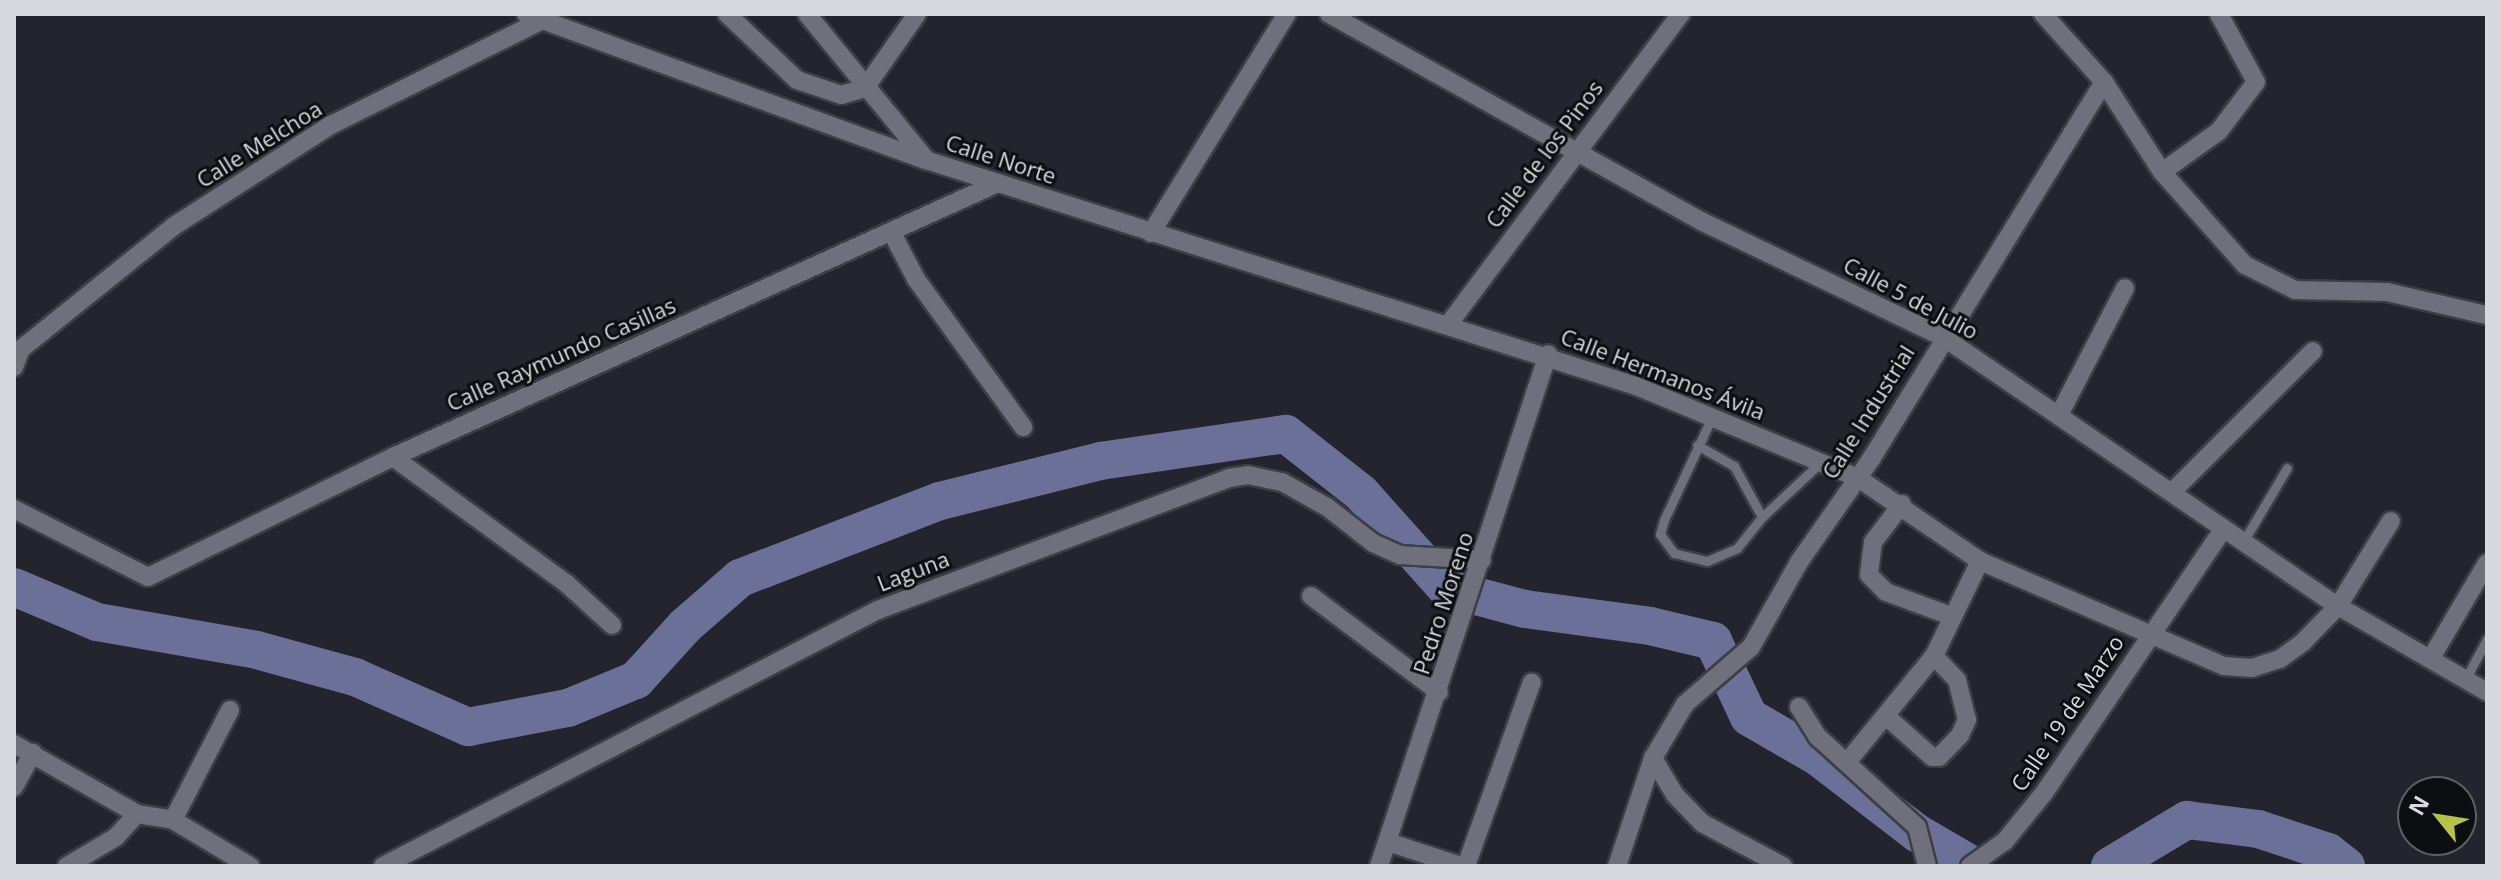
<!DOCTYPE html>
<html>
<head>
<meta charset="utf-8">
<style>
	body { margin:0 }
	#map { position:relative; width:2501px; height:880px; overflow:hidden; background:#23242d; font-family:"Open Sans",sans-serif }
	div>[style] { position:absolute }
	.river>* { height:38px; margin:-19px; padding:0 19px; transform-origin:19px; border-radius:19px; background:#6a7098 }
	.roads { filter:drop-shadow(2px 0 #3d3e45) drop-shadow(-2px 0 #3d3e45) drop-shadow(0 2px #3d3e45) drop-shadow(0 -2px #3d3e45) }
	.lane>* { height:9px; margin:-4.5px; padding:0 4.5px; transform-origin:4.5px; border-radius:4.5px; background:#6f707b }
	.street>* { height:18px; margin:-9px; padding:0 9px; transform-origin:9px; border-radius:9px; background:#6f707b }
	span { translate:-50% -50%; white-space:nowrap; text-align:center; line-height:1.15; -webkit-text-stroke:6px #0d0e11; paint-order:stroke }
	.street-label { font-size:22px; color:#d8d9de }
	.frame { position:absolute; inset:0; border:16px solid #d8d9de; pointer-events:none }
	.north { position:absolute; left:2397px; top:776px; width:80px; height:80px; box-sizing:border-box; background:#0d0e11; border:2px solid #5e5f63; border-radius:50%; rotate:300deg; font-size:22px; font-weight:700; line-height:32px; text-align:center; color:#d8d9de }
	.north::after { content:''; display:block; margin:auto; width:28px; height:36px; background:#b4c24a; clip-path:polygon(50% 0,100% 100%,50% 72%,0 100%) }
</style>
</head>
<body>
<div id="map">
	<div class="river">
		<div style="left:14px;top:587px;width:90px;rotate:22.9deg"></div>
		<div style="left:97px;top:622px;width:162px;rotate:9.9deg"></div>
		<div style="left:257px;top:650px;width:102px;rotate:15.4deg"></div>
		<div style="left:355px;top:677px;width:124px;rotate:23.9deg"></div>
		<div style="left:468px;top:727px;width:102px;rotate:-10.8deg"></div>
		<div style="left:568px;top:708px;width:74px;rotate:-22.4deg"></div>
		<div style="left:636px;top:680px;width:73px;rotate:-47.8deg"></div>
		<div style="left:685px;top:626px;width:73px;rotate:-41.1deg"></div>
		<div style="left:740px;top:578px;width:214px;rotate:-21.1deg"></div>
		<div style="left:940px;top:501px;width:165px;rotate:-14deg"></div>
		<div style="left:1100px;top:461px;width:188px;rotate:-8.3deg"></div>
		<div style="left:1286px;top:434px;width:95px;rotate:38.2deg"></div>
		<div style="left:1361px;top:493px;width:127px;rotate:48.2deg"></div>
		<div style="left:1446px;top:588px;width:82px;rotate:14.9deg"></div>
		<div style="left:1525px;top:609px;width:126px;rotate:7.7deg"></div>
		<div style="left:1650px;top:626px;width:65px;rotate:13.4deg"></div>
		<div style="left:1713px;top:641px;width:84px;rotate:64.7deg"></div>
		<div style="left:1749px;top:717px;width:80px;rotate:30.1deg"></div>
		<div style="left:1818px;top:757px;width:125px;rotate:37.5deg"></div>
		<div style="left:1917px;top:833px;width:66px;rotate:30.1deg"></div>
		<div style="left:2110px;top:866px;width:90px;rotate:-30.9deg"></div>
		<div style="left:2187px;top:820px;width:72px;rotate:7.2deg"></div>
		<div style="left:2258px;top:829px;width:74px;rotate:18.2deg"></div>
		<div style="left:2328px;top:852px;width:23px;rotate:38deg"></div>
	</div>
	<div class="roads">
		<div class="lane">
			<div style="left:1712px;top:417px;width:114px;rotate:115deg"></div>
			<div style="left:1664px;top:520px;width:15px;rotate:106deg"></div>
			<div style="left:1660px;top:534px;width:24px;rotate:54deg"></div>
			<div style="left:1674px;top:553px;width:34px;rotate:14deg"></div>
			<div style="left:1707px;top:561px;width:33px;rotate:-23deg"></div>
			<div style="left:1737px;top:548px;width:40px;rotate:-51deg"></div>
			<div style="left:1762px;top:517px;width:79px;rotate:-43deg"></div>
			<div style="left:1697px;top:445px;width:43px;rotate:29.6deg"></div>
			<div style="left:1734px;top:466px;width:58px;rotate:61.2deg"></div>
			<div style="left:2243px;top:542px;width:86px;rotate:-59.3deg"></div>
			<div style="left:2466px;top:678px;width:44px;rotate:-61.7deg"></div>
		</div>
		<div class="street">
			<div style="left:526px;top:14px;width:426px;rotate:20.1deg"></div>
			<div style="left:926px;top:160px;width:745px;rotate:17.66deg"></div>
			<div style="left:1636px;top:386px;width:240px;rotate:22.5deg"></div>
			<div style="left:1858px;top:478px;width:148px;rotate:34.2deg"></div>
			<div style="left:1980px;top:561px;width:266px;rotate:23.3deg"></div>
			<div style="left:2224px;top:666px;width:28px;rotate:4deg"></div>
			<div style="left:2252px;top:668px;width:29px;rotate:-18deg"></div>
			<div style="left:2280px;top:659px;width:29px;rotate:-36deg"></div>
			<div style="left:2303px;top:642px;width:50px;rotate:-45.8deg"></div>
			<div style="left:2338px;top:606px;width:100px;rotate:-58.1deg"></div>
			<div style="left:727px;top:14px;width:96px;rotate:43.3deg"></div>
			<div style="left:797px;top:80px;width:46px;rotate:18.8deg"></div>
			<div style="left:841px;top:95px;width:25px;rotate:-16deg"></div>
			<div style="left:865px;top:88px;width:90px;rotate:-54.9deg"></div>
			<div style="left:807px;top:14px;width:185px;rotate:50.7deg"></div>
			<div style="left:1329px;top:14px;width:428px;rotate:29.1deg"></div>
			<div style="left:1703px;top:222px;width:266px;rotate:25.6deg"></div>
			<div style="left:1943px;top:337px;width:478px;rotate:34.3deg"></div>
			<div style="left:2338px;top:606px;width:172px;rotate:30deg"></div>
			<div style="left:2043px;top:14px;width:91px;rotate:48.1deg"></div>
			<div style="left:2104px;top:82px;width:107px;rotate:57.2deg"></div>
			<div style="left:2162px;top:172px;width:125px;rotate:48.3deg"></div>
			<div style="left:2245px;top:265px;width:56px;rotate:26.6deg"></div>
			<div style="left:2295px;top:290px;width:92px;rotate:1.2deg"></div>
			<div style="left:2387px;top:292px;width:103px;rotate:13deg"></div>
			<div style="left:2162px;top:172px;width:70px;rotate:-35.7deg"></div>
			<div style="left:2219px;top:131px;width:61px;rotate:-52.9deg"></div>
			<div style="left:2256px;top:82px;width:77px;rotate:-118.6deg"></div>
			<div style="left:892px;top:233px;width:52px;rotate:62.4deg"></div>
			<div style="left:916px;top:279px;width:183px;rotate:54.1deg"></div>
			<div style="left:1151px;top:233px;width:258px;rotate:-58.2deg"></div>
			<div style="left:1448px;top:325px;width:389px;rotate:-53.2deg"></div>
			<div style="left:21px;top:349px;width:196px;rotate:-38.8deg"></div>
			<div style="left:174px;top:226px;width:187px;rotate:-32.8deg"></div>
			<div style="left:331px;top:125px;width:241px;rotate:-26.4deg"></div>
			<div style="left:14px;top:367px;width:19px;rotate:-69deg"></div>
			<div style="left:2059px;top:415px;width:143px;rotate:-62.5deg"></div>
			<div style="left:393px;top:457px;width:215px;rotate:36.1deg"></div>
			<div style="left:567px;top:584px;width:61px;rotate:42.3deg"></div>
			<div style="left:2172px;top:492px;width:199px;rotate:-45deg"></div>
			<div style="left:1902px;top:504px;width:48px;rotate:127.3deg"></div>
			<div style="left:1873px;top:542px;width:33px;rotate:97deg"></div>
			<div style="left:1869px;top:575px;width:24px;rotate:45deg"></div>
			<div style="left:1886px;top:592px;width:69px;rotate:20.3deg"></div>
			<div style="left:14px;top:509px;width:150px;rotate:26.9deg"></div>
			<div style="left:148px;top:577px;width:273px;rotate:-26.1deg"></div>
			<div style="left:393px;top:457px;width:664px;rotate:-24.37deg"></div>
			<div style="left:1311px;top:596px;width:160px;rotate:36.9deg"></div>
			<div style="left:2431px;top:658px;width:110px;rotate:-59.5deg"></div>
			<div style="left:1799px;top:707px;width:36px;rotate:58deg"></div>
			<div style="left:1818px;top:737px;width:134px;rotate:42.3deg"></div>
			<div style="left:1917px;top:827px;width:40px;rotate:75.6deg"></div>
			<div style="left:1887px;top:717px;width:60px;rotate:41.6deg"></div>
			<div style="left:1932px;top:757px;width:7px"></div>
			<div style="left:1939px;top:757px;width:30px;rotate:-46deg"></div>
			<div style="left:1960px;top:735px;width:17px;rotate:-65deg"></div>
			<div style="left:1967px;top:720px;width:41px;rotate:-104deg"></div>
			<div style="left:1957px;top:680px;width:33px;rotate:-134deg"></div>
			<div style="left:14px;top:744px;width:142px;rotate:29.6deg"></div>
			<div style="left:137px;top:814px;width:36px;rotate:9deg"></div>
			<div style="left:173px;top:820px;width:90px;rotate:30.9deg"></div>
			<div style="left:1653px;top:758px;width:43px;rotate:59.3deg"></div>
			<div style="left:1675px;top:795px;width:39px;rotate:46deg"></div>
			<div style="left:1702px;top:823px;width:92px;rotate:28deg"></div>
			<div style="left:1848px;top:761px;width:136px;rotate:-50.7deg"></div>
			<div style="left:1934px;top:656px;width:106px;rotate:-64.2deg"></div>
			<div style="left:14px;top:787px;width:39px;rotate:-61deg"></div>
			<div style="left:173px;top:820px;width:124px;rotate:-62.6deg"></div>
			<div style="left:1388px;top:842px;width:77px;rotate:18.2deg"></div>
			<div style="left:67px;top:866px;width:57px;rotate:-30.6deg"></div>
			<div style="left:116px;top:837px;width:31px;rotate:-48deg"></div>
			<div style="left:383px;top:866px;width:557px;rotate:-27.35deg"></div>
			<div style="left:878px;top:610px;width:375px;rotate:-20.6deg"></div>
			<div style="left:1229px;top:478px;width:19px;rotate:-9deg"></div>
			<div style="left:1248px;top:475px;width:35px;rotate:12deg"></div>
			<div style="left:1282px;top:482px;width:51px;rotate:29.1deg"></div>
			<div style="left:1327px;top:507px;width:58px;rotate:38deg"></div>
			<div style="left:1373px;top:543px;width:30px;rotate:24deg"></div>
			<div style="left:1400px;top:555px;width:82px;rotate:3.5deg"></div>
			<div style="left:1379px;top:866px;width:539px;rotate:-71.73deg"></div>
			<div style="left:1466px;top:866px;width:195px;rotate:-70.3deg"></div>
			<div style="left:1617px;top:866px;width:114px;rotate:-71.6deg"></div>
			<div style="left:1653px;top:758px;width:63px;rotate:-59.3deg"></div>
			<div style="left:1685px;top:704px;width:87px;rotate:-40.8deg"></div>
			<div style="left:1751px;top:647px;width:98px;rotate:-60.5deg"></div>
			<div style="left:1799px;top:562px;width:126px;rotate:-55deg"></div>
			<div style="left:1871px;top:459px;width:443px;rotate:-58.3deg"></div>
			<div style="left:1970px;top:866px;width:43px;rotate:-35.5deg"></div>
			<div style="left:2005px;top:841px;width:62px;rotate:-50.9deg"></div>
			<div style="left:2044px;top:793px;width:318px;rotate:-55.8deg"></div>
		</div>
	</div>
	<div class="street-label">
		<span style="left:259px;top:144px;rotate:-32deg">Calle Melchoa</span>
		<span style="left:1544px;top:154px;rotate:-53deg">Calle de los Pinos</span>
		<span style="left:1001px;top:159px;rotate:18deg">Calle Norte</span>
		<span style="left:1911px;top:298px;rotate:28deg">Calle 5 de Julio</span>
		<span style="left:561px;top:354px;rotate:-24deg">Calle Raymundo Casillas</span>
		<span style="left:1663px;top:374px;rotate:21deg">Calle Hermanos Ávila</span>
		<span style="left:1868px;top:412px;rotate:-58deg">Calle Industrial</span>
		<span style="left:913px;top:571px;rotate:-21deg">Laguna</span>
		<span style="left:1443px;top:603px;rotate:-72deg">Pedro Moreno</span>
		<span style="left:2067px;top:713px;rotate:-56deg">Calle 19 de Marzo</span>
	</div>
	<div class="frame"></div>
	<div class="north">N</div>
</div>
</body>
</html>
